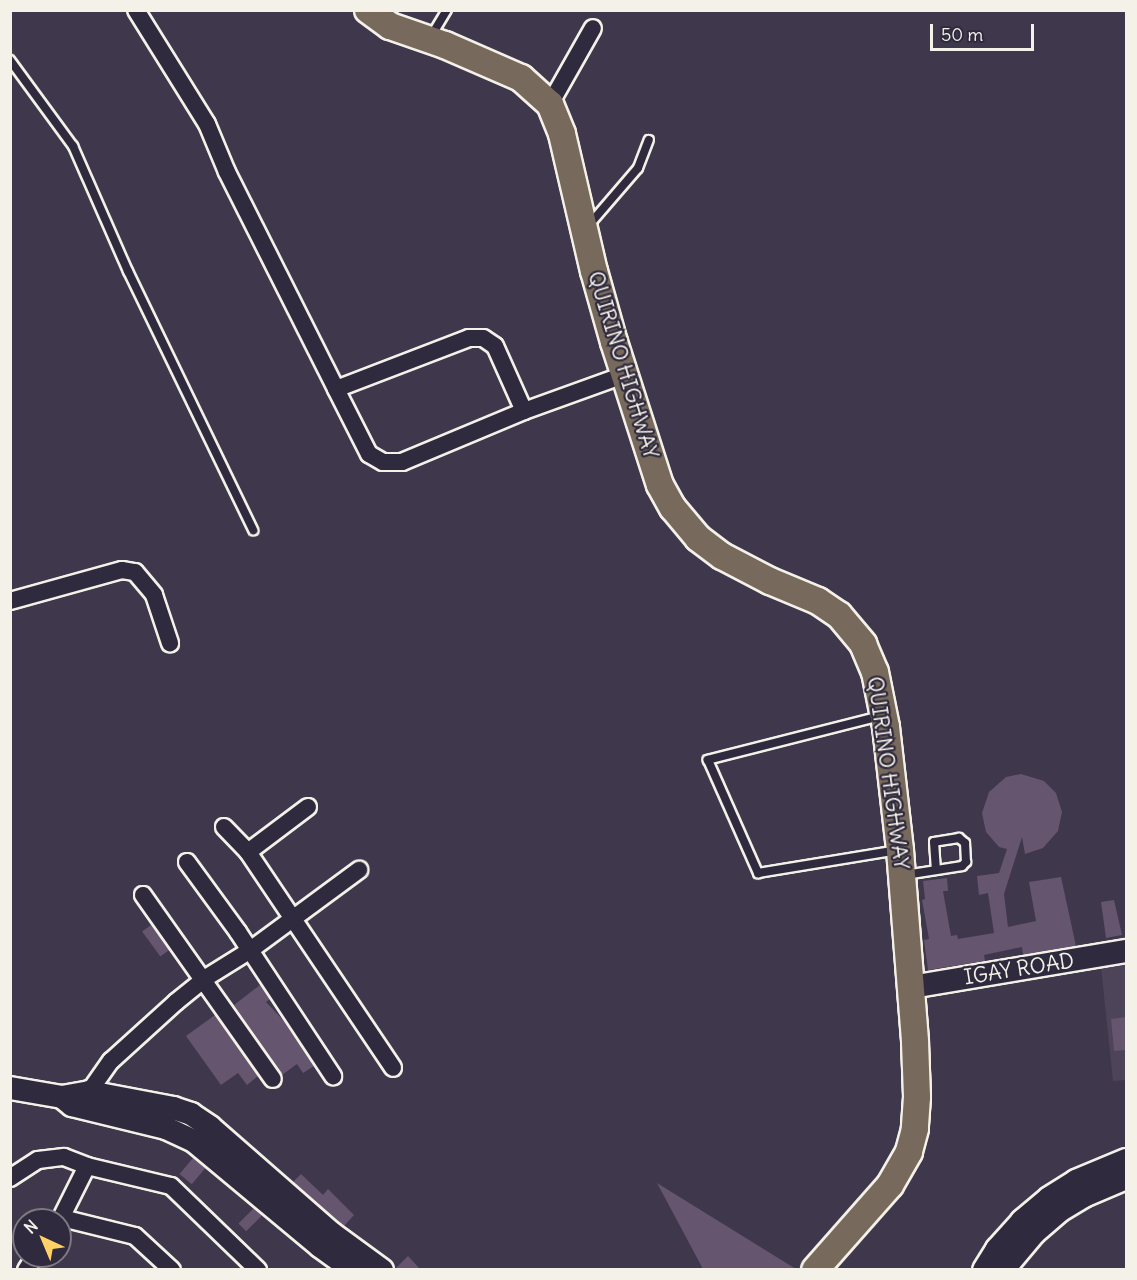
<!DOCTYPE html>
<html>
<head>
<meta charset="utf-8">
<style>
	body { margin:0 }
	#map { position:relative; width:1137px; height:1280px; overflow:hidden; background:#3f374c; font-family:Delius,sans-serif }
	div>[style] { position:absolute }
	.built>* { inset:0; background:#4d4459 }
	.building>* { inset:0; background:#65556f; transform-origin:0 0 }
	.roads { filter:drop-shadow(2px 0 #f4f1e8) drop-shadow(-2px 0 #f4f1e8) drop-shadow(0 2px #f4f1e8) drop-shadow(0 -2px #f4f1e8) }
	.lane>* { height:8px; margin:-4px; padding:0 4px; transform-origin:4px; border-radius:4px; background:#2f2a3d }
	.street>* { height:16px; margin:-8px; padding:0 8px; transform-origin:8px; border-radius:8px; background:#2f2a3d }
	.secondary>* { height:22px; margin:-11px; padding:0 11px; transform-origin:11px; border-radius:11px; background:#2f2a3d }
	.primary>* { height:26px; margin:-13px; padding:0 13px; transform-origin:13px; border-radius:13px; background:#77695c }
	span { translate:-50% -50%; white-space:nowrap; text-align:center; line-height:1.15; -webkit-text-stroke:4.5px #2f2a3d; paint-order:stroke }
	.street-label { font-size:21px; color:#f4f1e8 }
	.frame { position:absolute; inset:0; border:12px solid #f4f1e8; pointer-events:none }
	.north { position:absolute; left:12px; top:1208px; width:60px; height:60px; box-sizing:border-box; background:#2f2a3d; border:2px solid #7e7a81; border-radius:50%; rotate:316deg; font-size:16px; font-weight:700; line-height:24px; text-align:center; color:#f4f1e8 }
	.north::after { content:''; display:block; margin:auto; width:21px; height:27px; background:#ffd166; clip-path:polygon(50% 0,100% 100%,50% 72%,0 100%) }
	.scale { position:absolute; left:930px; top:24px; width:104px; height:27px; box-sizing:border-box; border:3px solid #f4f1e8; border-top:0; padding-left:8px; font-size:18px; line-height:21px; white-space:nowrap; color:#f4f1e8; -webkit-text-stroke:4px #2f2a3d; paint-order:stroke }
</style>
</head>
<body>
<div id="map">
	<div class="built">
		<div style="clip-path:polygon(1126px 963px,1126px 1080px,1113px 1081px,1101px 967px)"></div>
	</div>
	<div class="building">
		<div style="clip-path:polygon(1021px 774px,1044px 781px,1056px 793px,1062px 812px,1058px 831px,1043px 848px,1025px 854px,1022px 837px,1004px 894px,1008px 927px,1036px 921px,1029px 882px,1061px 877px,1076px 946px,1023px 955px,1022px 947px,984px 955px,985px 961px,928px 970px,924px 940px,929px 939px,922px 900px,925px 899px,923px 881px,947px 878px,948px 891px,943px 891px,951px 936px,957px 935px,958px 939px,994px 933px,988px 893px,979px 895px,977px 876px,999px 873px,1007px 849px,999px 847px,986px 832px,982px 813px,989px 792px,1006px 777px)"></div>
		<div style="clip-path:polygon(1114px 900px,1122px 935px,1106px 938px,1101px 902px)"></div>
		<div style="left:151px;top:925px;width:31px;height:11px;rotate:54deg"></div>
		<div style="clip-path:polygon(260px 985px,270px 999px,266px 1002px,285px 1022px,314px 1066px,303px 1073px,297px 1064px,282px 1075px,234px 1005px)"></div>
		<div style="clip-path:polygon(215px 1015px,258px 1076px,247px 1085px,238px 1073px,221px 1085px,186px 1036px)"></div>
		<div style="clip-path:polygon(1126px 1017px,1126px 1050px,1114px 1051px,1111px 1019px)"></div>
		<div style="left:193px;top:1158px;width:16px;height:21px;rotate:40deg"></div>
		<div style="clip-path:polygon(301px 1174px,323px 1195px,328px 1189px,354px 1215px,344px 1226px,339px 1222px,293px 1182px)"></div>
		<div style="clip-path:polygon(657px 1183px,796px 1269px,703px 1269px)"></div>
		<div style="left:254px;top:1208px;width:11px;height:22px;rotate:45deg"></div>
		<div style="clip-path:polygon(408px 1256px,420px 1269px,395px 1269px)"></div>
	</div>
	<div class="roads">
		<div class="lane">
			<div style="left:430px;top:38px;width:33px;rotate:-59deg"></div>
			<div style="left:10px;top:60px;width:107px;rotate:53.8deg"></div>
			<div style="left:73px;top:146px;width:137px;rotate:66.3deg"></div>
			<div style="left:128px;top:271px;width:288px;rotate:64.2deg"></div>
			<div style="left:589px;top:225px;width:75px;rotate:-49.3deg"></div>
			<div style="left:638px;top:168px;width:30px;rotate:-69deg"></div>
			<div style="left:880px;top:716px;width:178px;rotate:165.7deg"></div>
			<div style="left:708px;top:760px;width:124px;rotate:66.1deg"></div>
			<div style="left:758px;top:873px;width:142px;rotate:-9.3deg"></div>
			<div style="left:905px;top:875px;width:58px;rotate:-9deg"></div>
			<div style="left:962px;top:866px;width:6px;rotate:-45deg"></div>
			<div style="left:966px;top:862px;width:19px;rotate:-93deg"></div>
			<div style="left:965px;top:843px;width:8px;rotate:-140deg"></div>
			<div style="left:959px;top:838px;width:25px;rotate:171deg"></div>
			<div style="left:934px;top:842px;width:28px;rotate:86deg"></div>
		</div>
		<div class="street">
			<div style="left:136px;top:10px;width:134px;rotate:58.1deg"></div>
			<div style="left:207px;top:124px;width:52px;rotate:67.4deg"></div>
			<div style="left:227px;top:172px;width:243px;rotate:63.3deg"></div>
			<div style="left:550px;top:104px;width:87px;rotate:-60.5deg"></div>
			<div style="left:524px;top:411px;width:71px;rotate:-114deg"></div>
			<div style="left:495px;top:346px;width:14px;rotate:-146deg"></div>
			<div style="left:483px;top:338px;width:14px;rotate:180deg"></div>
			<div style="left:469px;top:338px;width:142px;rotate:159deg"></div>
			<div style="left:336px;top:389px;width:73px;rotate:63.1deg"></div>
			<div style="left:369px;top:454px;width:16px;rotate:30deg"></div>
			<div style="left:383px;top:462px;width:19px"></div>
			<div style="left:402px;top:462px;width:132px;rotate:-22.7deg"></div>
			<div style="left:524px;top:411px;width:106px;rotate:-19.8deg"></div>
			<div style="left:10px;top:601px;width:116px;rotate:-15.5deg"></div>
			<div style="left:122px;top:570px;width:13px;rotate:9deg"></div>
			<div style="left:135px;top:572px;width:30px;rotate:50deg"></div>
			<div style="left:154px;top:595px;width:51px;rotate:71.6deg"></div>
			<div style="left:224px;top:827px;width:35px;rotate:46deg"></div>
			<div style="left:248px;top:852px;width:260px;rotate:56.1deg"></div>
			<div style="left:248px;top:852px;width:75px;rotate:-36.9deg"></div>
			<div style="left:187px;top:862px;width:87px;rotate:53.9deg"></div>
			<div style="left:238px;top:932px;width:173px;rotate:56.6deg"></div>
			<div style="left:143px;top:895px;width:225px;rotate:54.8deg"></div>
			<div style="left:85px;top:1101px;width:10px;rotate:-66deg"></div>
			<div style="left:89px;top:1092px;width:38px;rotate:-55deg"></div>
			<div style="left:111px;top:1061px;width:88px;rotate:-42.2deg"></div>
			<div style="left:176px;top:1002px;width:36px;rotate:-39deg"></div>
			<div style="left:204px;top:979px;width:53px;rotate:-31.9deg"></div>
			<div style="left:249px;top:951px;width:137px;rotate:-36.4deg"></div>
			<div style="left:10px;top:1178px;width:33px;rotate:-33deg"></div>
			<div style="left:38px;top:1160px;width:26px;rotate:-7deg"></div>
			<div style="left:64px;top:1157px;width:25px;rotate:21deg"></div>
			<div style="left:87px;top:1166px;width:86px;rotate:13.4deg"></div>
			<div style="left:171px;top:1186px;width:121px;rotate:44deg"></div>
			<div style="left:62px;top:1218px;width:75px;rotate:13.9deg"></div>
			<div style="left:135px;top:1236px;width:50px;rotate:42.6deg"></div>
			<div style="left:60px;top:1220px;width:60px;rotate:-63.4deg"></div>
			<div style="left:26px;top:1270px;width:17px;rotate:-57deg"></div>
		</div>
		<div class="secondary">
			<div style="left:911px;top:987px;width:218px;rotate:-9.5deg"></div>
			<div style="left:10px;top:1088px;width:53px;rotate:9.8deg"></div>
			<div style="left:62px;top:1097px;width:27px;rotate:-10deg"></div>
			<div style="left:89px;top:1092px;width:86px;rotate:10.8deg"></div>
			<div style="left:173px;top:1108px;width:19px;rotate:18deg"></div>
			<div style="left:191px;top:1114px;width:23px;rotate:34deg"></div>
			<div style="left:210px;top:1127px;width:161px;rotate:41.2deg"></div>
			<div style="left:331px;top:1233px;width:63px;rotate:36deg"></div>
			<div style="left:62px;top:1097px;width:13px;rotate:39deg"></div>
			<div style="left:72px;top:1105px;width:97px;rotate:13.7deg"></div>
			<div style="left:166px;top:1128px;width:31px;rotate:25deg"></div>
			<div style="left:194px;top:1141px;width:164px;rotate:39.8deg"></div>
			<div style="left:320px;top:1246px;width:41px;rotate:36deg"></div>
			<div style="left:984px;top:1270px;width:25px;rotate:-58deg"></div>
			<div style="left:997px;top:1249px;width:38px;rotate:-48deg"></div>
			<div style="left:1022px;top:1221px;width:35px;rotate:-40deg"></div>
			<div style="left:1049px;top:1198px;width:32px;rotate:-32deg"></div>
			<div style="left:1076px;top:1181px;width:54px;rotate:-22.8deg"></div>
			<div style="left:1003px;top:1270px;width:48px;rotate:-50deg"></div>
			<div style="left:1034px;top:1233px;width:33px;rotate:-41deg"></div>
			<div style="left:1059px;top:1211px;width:29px;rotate:-31deg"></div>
			<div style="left:1084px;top:1196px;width:46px;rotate:-23.2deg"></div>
		</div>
		<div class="primary">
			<div style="left:368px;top:10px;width:27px;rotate:36deg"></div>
			<div style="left:390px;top:26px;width:58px;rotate:19.1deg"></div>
			<div style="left:445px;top:45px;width:83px;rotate:23.5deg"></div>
			<div style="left:521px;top:78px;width:39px;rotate:42deg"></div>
			<div style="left:550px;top:104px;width:32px;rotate:68deg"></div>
			<div style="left:562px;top:134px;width:141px;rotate:76.9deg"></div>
			<div style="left:594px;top:271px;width:74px;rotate:74.3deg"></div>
			<div style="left:614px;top:342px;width:150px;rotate:72.2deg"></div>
			<div style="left:660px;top:485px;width:26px;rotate:61deg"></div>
			<div style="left:673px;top:508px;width:39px;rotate:50deg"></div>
			<div style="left:698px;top:538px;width:30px;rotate:37deg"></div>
			<div style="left:722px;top:556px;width:54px;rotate:27.5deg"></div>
			<div style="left:770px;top:581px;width:52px;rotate:22.6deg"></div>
			<div style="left:818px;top:601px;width:25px;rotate:34deg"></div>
			<div style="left:839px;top:615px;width:38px;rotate:50deg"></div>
			<div style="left:863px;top:644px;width:30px;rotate:67deg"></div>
			<div style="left:875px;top:672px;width:56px;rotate:78.7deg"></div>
			<div style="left:886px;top:727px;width:124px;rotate:83.5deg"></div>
			<div style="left:900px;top:850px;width:193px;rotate:85.5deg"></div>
			<div style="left:915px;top:1042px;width:55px;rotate:87.9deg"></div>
			<div style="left:917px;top:1097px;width:32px;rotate:94deg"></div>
			<div style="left:915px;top:1129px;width:24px;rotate:105deg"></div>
			<div style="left:909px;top:1152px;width:38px;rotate:120deg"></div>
			<div style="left:890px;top:1185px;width:113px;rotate:131.4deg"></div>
		</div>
	</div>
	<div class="street-label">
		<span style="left:623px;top:365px;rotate:73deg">QUIRINO HIGHWAY</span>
		<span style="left:888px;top:773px;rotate:82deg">QUIRINO HIGHWAY</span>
		<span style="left:1019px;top:969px;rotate:-9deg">IGAY ROAD</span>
	</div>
	<div class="frame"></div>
	<div class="north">N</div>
	<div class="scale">50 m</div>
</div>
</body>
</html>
